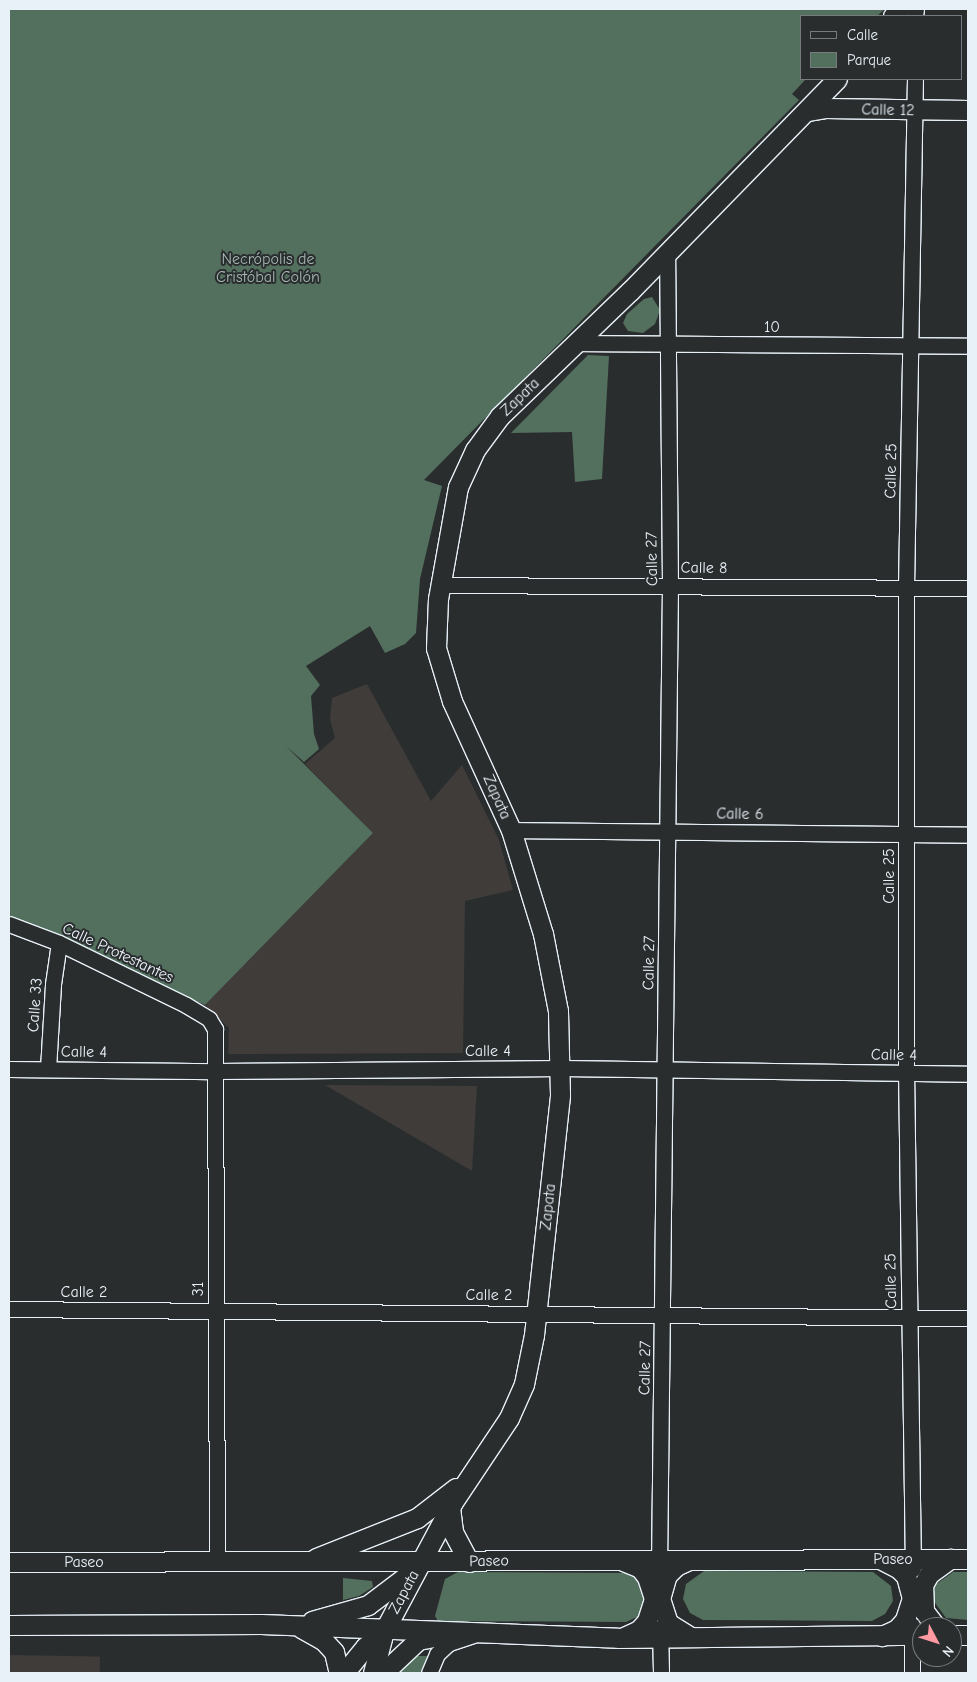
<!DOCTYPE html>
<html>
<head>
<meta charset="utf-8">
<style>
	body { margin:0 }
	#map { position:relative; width:977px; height:1682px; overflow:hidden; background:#2a2d2e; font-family:"Comic Neue",sans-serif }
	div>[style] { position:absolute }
	.built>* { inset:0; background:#3f3c3a; transform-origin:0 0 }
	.green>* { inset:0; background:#536f5e }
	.roads { filter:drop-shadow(1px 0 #e8f1f8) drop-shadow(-1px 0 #e8f1f8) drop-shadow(0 1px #e8f1f8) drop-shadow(0 -1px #e8f1f8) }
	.minor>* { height:15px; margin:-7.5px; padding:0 7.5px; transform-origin:7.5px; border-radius:7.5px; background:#2a2d2e }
	.major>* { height:19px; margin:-9.5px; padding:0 9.5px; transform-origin:9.5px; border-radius:9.5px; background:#2a2d2e }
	span { translate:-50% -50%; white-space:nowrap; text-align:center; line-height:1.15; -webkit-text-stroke:4px #2a2d2e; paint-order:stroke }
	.street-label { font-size:16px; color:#e8f1f8 }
	.park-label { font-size:16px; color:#a5b6b3 }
	.frame { position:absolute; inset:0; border:10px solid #e8f1f8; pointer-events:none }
	.legend { position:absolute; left:800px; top:15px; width:162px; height:65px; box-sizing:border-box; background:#2a2d2e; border:1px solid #767b7f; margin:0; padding:6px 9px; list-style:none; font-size:15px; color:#e8f1f8 }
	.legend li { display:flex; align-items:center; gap:10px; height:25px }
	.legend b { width:25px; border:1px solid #767b7f }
	.north { position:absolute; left:912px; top:1617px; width:50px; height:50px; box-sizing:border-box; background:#2a2d2e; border:1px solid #767b7f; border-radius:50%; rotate:130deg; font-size:14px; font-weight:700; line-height:20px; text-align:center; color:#e8f1f8 }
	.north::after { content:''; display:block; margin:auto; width:18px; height:22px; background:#ff9aa2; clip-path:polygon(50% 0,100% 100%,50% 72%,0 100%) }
</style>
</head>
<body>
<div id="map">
	<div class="built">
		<div style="clip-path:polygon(367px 684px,431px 801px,462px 765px,499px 840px,513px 890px,465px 901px,463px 1053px,228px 1054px,229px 1028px,205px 1005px,373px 833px,305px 764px,335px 738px,330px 719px,332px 698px)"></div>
		<div style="clip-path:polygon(325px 1085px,477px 1086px,472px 1171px)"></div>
		<div style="left:9px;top:1655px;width:91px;height:18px;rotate:1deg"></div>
	</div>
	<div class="green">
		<div style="clip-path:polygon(9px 9px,885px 9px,877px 16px,801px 16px,801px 79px,806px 79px,792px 94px,799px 100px,424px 480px,442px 486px,420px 579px,416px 633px,405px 644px,385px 653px,370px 626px,306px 666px,320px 685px,311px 696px,314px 734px,319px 749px,304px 762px,286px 746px,373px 833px,205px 1005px,9px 918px)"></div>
		<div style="clip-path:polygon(652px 297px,660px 310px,655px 324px,643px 333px,628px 331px,623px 323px,627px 314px,644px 299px)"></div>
		<div style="clip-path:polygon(588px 355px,609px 356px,602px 479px,575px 482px,572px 432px,511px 433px)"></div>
		<div style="clip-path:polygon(704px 1571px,873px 1572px,891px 1586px,893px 1601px,885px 1614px,872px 1621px,703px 1620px,690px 1613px,683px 1599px,686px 1584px)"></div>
		<div style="clip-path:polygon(458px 1572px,627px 1573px,641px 1580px,648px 1595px,639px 1616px,626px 1622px,438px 1621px,435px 1616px,445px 1579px)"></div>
		<div style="clip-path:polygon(953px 1572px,968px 1572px,968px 1620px,946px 1618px,933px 1600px,935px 1585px)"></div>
		<div style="clip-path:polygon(343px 1578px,372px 1581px,373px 1587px,359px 1596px,343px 1600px)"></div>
		<div style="clip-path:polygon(415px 1656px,430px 1656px,423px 1673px,399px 1673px)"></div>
	</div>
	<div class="roads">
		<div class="minor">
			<div style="left:915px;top:16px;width:7px;rotate:-82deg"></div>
			<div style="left:577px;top:343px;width:391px;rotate:0.4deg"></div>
			<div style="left:440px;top:585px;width:528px;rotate:0.33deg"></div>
			<div style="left:511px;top:830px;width:457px;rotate:0.6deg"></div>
			<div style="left:9px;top:924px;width:53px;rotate:20.8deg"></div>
			<div style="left:59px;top:943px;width:141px;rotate:26deg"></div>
			<div style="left:186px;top:1005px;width:27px;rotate:31deg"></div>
			<div style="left:209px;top:1019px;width:12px;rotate:59deg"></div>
			<div style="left:215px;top:1029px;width:533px;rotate:89.79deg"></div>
			<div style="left:9px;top:1069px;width:208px;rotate:0.6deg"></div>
			<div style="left:217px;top:1071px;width:344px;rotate:-0.5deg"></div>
			<div style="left:561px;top:1068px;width:407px;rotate:0.8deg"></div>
			<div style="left:48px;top:1069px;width:85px;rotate:-86.6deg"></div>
			<div style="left:53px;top:984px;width:41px;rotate:-81.7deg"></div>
			<div style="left:9px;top:1309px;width:959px;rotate:0.54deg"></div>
			<div style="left:913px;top:1569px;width:497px;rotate:-90.8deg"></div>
			<div style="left:906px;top:1072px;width:484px;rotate:-90deg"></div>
			<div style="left:906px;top:588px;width:509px;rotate:-88.99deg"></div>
			<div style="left:659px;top:1570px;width:985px;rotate:-89.36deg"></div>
			<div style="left:670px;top:585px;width:331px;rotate:-90.5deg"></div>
			<div style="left:660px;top:1628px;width:45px;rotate:88.7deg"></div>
			<div style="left:429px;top:1673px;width:21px;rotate:-67deg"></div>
			<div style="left:437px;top:1654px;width:16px;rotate:-43deg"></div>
			<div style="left:449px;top:1643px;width:26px;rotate:-18deg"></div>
			<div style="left:912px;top:1673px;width:48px;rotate:-90deg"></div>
		</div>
		<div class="major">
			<div style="left:893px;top:16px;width:10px;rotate:-45deg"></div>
			<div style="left:807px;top:111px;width:18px;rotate:-9deg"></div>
			<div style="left:825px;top:108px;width:143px;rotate:0.8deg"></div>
			<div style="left:450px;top:1507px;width:25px;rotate:83deg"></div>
			<div style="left:453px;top:1532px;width:34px;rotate:62deg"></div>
			<div style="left:316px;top:1558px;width:109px;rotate:-21.6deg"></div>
			<div style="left:417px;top:1518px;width:49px;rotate:-37.6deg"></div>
			<div style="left:882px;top:1560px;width:18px;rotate:27deg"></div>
			<div style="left:898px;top:1568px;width:11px;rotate:45deg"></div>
			<div style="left:906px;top:1576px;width:23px;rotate:75deg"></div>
			<div style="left:912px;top:1598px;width:23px;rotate:108deg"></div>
			<div style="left:905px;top:1620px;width:12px;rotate:132deg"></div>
			<div style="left:897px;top:1629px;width:17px;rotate:155deg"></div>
			<div style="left:623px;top:1561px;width:18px;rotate:22deg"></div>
			<div style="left:640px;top:1568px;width:11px;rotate:52deg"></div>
			<div style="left:647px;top:1577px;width:23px;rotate:72deg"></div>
			<div style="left:654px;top:1599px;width:23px;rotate:108deg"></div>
			<div style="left:647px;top:1621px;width:12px;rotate:132deg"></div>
			<div style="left:639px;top:1630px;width:17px;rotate:155deg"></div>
			<div style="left:9px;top:1562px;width:959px;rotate:-0.18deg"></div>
			<div style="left:312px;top:1621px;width:58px;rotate:-15.9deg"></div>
			<div style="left:368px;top:1605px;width:51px;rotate:-37.1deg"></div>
			<div style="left:9px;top:1625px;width:252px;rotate:-0.2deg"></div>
			<div style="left:261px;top:1624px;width:357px;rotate:2.2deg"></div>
			<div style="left:618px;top:1638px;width:304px;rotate:-0.6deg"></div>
			<div style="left:936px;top:1627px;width:20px;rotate:-127deg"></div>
			<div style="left:924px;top:1611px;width:26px;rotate:-92deg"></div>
			<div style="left:923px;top:1585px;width:13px;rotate:-61deg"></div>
			<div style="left:929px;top:1574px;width:26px;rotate:-36deg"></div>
			<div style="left:301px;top:1628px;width:25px;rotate:29deg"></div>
			<div style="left:323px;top:1640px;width:16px;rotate:47deg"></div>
			<div style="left:334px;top:1652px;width:22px;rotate:77deg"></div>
			<div style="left:952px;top:1635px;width:16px"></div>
			<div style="left:689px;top:1636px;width:25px;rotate:-148deg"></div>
			<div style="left:668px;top:1623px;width:25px;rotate:-108deg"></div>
			<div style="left:660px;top:1599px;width:25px;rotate:-74deg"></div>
			<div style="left:667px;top:1575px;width:13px;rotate:-45deg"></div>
			<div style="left:676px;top:1566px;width:14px;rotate:-25deg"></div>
			<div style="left:344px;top:1673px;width:33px;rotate:-51deg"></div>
			<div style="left:365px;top:1647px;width:25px;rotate:-40deg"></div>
			<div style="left:373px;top:1673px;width:43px;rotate:-75.3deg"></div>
			<div style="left:384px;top:1631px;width:146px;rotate:-61.9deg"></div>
			<div style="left:453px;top:1502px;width:101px;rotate:-56.3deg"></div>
			<div style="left:509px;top:1418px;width:37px;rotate:-66deg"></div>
			<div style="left:524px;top:1384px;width:50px;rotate:-78.5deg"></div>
			<div style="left:534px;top:1335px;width:242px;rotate:-83.8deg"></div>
			<div style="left:560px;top:1094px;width:83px;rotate:-91.4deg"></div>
			<div style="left:558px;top:1011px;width:78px;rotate:-101deg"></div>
			<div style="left:543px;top:934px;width:109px;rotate:-107.1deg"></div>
			<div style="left:511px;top:830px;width:142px;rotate:-114.6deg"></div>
			<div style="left:452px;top:701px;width:55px;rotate:-106.8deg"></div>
			<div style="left:436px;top:648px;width:49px;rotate:-87.7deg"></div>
			<div style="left:438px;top:599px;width:114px;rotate:-79.9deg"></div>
			<div style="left:458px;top:487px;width:41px;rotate:-65.3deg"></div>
			<div style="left:475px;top:450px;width:42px;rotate:-53.7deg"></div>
			<div style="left:500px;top:416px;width:180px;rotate:-43.9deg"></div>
			<div style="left:630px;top:291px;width:296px;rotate:-45.7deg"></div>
			<div style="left:383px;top:1673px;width:48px;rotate:-43.3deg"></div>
			<div style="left:418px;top:1640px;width:15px;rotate:-11deg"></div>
		</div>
	</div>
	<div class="street-label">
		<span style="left:888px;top:110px;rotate:1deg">Calle 12</span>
		<span style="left:772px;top:327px">10</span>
		<span style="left:520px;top:397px;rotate:-44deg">Zapata</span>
		<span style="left:891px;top:471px;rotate:-89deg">Calle 25</span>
		<span style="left:652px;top:559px;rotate:-91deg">Calle 27</span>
		<span style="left:704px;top:568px;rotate:1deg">Calle 8</span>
		<span style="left:497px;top:797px;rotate:66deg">Zapata</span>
		<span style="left:740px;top:814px;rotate:1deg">Calle 6</span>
		<span style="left:889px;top:876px;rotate:-90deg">Calle 25</span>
		<span style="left:118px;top:953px;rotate:25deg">Calle Protestantes</span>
		<span style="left:649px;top:963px;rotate:-89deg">Calle 27</span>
		<span style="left:35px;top:1005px;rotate:-86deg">Calle 33</span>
		<span style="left:488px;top:1051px">Calle 4</span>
		<span style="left:84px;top:1052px;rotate:1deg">Calle 4</span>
		<span style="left:894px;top:1055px;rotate:1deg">Calle 4</span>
		<span style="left:548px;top:1207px;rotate:-84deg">Zapata</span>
		<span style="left:891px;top:1281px;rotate:-91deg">Calle 25</span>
		<span style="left:198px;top:1289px;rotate:-90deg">31</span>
		<span style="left:84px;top:1292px">Calle 2</span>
		<span style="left:489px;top:1295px">Calle 2</span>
		<span style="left:645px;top:1368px;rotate:-89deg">Calle 27</span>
		<span style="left:893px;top:1559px">Paseo</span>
		<span style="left:489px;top:1561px;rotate:-1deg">Paseo</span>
		<span style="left:84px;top:1562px">Paseo</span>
		<span style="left:404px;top:1592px;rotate:-62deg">Zapata</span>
	</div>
	<div class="park-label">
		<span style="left:268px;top:268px">Necrópolis de<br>Cristóbal Colón</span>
	</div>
	<div class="frame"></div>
	<ul class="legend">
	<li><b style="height:6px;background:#2a2d2e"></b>Calle</li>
	<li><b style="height:14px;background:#536f5e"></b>Parque</li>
	</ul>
	<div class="north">N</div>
</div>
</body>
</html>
